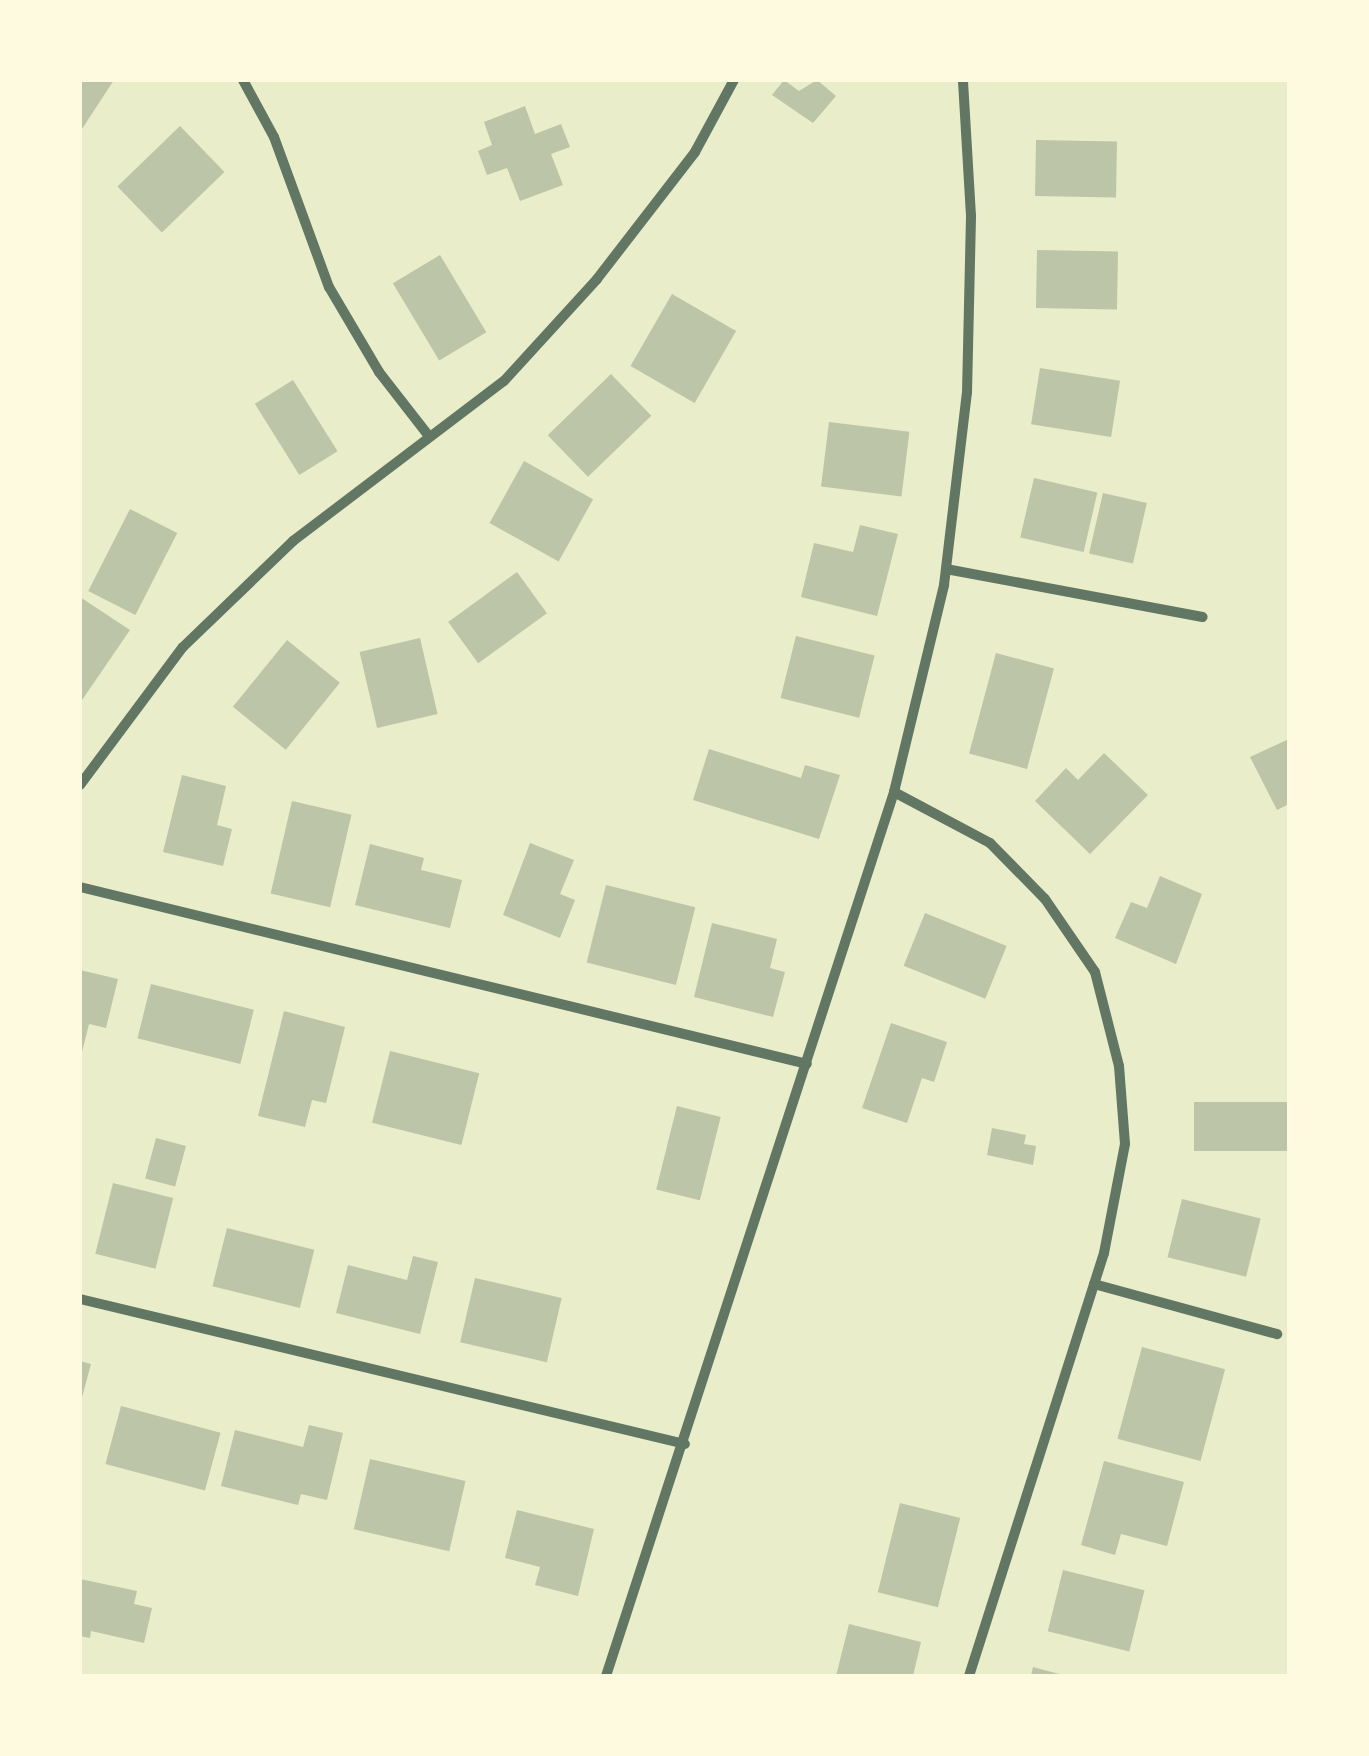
<!DOCTYPE html>
<html>
<head>
<meta charset="utf-8">
<style>
	body { margin:0 }
	#map { position:relative; width:1369px; height:1756px; overflow:hidden; background:#e9edc9; font-family:"Nunito Sans",sans-serif }
	div>[style] { position:absolute }
	.building>* { inset:0; background:#bcc5a7; transform-origin:0 0 }
	.minor>* { height:10px; margin:-5px; padding:0 5px; transform-origin:5px; border-radius:5px; background:#617663 }
	span { translate:-50% -50%; white-space:nowrap; text-align:center; line-height:1.15; -webkit-text-stroke:10px #fefae0; paint-order:stroke }
	.frame { position:absolute; inset:0; border:82px solid #fefae0; pointer-events:none }
</style>
</head>
<body>
<div id="map">
	<div class="building">
		<div style="clip-path:polygon(80px 80px,114px 80px,80px 132px)"></div>
		<div style="clip-path:polygon(784px 80px,799px 91px,817px 80px,836px 96px,813px 123px,772px 95px)"></div>
		<div style="clip-path:polygon(525px 106px,535px 134px,561px 124px,570px 147px,551px 154px,563px 185px,520px 201px,507px 168px,487px 175px,478px 151px,492px 145px,484px 122px)"></div>
		<div style="left:180px;top:126px;width:64px;height:87px;rotate:46deg"></div>
		<div style="left:1036px;top:140px;width:81px;height:56px;rotate:1deg"></div>
		<div style="left:1037px;top:250px;width:81px;height:58px;rotate:1deg"></div>
		<div style="left:440px;top:255px;width:90px;height:55px;rotate:59deg"></div>
		<div style="left:672px;top:294px;width:74px;height:83px;rotate:30deg"></div>
		<div style="left:1040px;top:368px;width:81px;height:57px;rotate:9deg"></div>
		<div style="left:611px;top:374px;width:58px;height:88px;rotate:46deg"></div>
		<div style="left:293px;top:380px;width:84px;height:45px;rotate:58deg"></div>
		<div style="left:829px;top:422px;width:81px;height:65px;rotate:7deg"></div>
		<div style="left:524px;top:461px;width:79px;height:71px;rotate:29deg"></div>
		<div style="left:1034px;top:478px;width:65px;height:61px;rotate:13deg"></div>
		<div style="left:1103px;top:493px;width:45px;height:62px;rotate:13deg"></div>
		<div style="left:130px;top:509px;width:53px;height:92px;rotate:27deg"></div>
		<div style="clip-path:polygon(860px 525px,898px 534px,877px 616px,801px 597px,814px 543px,853px 552px)"></div>
		<div style="left:517px;top:572px;width:51px;height:85px;rotate:54deg"></div>
		<div style="clip-path:polygon(80px 597px,130px 630px,80px 703px)"></div>
		<div style="left:796px;top:636px;width:81px;height:64px;rotate:14deg"></div>
		<div style="left:420px;top:638px;width:78px;height:62px;rotate:77deg"></div>
		<div style="left:287px;top:640px;width:68px;height:86px;rotate:39deg"></div>
		<div style="left:996px;top:653px;width:60px;height:104px;rotate:15deg"></div>
		<div style="clip-path:polygon(1289px 739px,1289px 804px,1277px 810px,1250px 757px)"></div>
		<div style="clip-path:polygon(709px 749px,801px 778px,805px 765px,840px 775px,819px 839px,693px 800px)"></div>
		<div style="clip-path:polygon(1104px 753px,1148px 795px,1090px 854px,1035px 801px,1066px 768px,1078px 780px)"></div>
		<div style="clip-path:polygon(182px 775px,226px 786px,217px 825px,232px 829px,223px 866px,163px 852px)"></div>
		<div style="left:292px;top:801px;width:61px;height:95px;rotate:13deg"></div>
		<div style="clip-path:polygon(530px 843px,574px 860px,560px 894px,575px 900px,560px 938px,503px 915px)"></div>
		<div style="clip-path:polygon(370px 844px,424px 858px,421px 870px,462px 880px,450px 928px,355px 905px)"></div>
		<div style="clip-path:polygon(1160px 876px,1202px 894px,1176px 964px,1115px 938px,1131px 902px,1147px 908px)"></div>
		<div style="left:606px;top:885px;width:92px;height:80px;rotate:14deg"></div>
		<div style="left:925px;top:913px;width:88px;height:57px;rotate:22deg"></div>
		<div style="clip-path:polygon(712px 923px,777px 939px,770px 968px,785px 972px,773px 1017px,694px 997px)"></div>
		<div style="clip-path:polygon(80px 970px,118px 979px,106px 1028px,89px 1024px,81px 1056px)"></div>
		<div style="left:151px;top:984px;width:106px;height:56px;rotate:14deg"></div>
		<div style="clip-path:polygon(284px 1011px,345px 1027px,326px 1103px,312px 1100px,305px 1127px,258px 1116px)"></div>
		<div style="clip-path:polygon(891px 1023px,947px 1042px,934px 1082px,922px 1078px,907px 1123px,862px 1108px)"></div>
		<div style="left:390px;top:1051px;width:92px;height:74px;rotate:14deg"></div>
		<div style="left:1289px;top:1102px;width:49px;height:95px;rotate:90deg"></div>
		<div style="left:677px;top:1106px;width:45px;height:86px;rotate:14deg"></div>
		<div style="clip-path:polygon(992px 1128px,1026px 1135px,1024px 1144px,1036px 1146px,1033px 1165px,987px 1155px)"></div>
		<div style="left:156px;top:1138px;width:31px;height:42px;rotate:15deg"></div>
		<div style="left:113px;top:1183px;width:62px;height:73px;rotate:14deg"></div>
		<div style="left:1182px;top:1199px;width:81px;height:60px;rotate:14deg"></div>
		<div style="left:227px;top:1228px;width:90px;height:60px;rotate:14deg"></div>
		<div style="clip-path:polygon(413px 1256px,438px 1262px,420px 1334px,336px 1313px,348px 1265px,407px 1280px)"></div>
		<div style="left:475px;top:1278px;width:89px;height:66px;rotate:13deg"></div>
		<div style="left:1142px;top:1347px;width:86px;height:95px;rotate:15deg"></div>
		<div style="clip-path:polygon(80px 1361px,91px 1364px,81px 1401px,80px 1401px)"></div>
		<div style="left:121px;top:1406px;width:103px;height:60px;rotate:15deg"></div>
		<div style="clip-path:polygon(309px 1425px,343px 1433px,327px 1500px,301px 1494px,298px 1505px,221px 1486px,235px 1430px,303px 1447px)"></div>
		<div style="left:370px;top:1459px;width:98px;height:72px;rotate:13deg"></div>
		<div style="clip-path:polygon(1104px 1461px,1184px 1482px,1167px 1546px,1121px 1534px,1115px 1555px,1081px 1545px)"></div>
		<div style="left:900px;top:1503px;width:62px;height:92px;rotate:14deg"></div>
		<div style="clip-path:polygon(517px 1510px,594px 1529px,578px 1596px,535px 1585px,540px 1567px,505px 1558px)"></div>
		<div style="left:1063px;top:1570px;width:84px;height:63px;rotate:14deg"></div>
		<div style="clip-path:polygon(80px 1579px,137px 1591px,134px 1604px,152px 1608px,144px 1643px,91px 1631px,90px 1638px,80px 1636px)"></div>
		<div style="clip-path:polygon(849px 1624px,921px 1642px,913px 1676px,836px 1676px)"></div>
		<div style="clip-path:polygon(1033px 1667px,1063px 1675px,1063px 1676px,1031px 1676px)"></div>
	</div>
	<div class="minor">
		<div style="left:243px;top:80px;width:65px;rotate:61.5deg"></div>
		<div style="left:274px;top:137px;width:160px;rotate:69.9deg"></div>
		<div style="left:329px;top:287px;width:99px;rotate:59.5deg"></div>
		<div style="left:379px;top:372px;width:80px;rotate:52.1deg"></div>
		<div style="left:946px;top:569px;width:261px;rotate:10.6deg"></div>
		<div style="left:80px;top:785px;width:172px;rotate:-53.3deg"></div>
		<div style="left:183px;top:647px;width:153px;rotate:-43.9deg"></div>
		<div style="left:293px;top:541px;width:265px;rotate:-37.2deg"></div>
		<div style="left:504px;top:381px;width:138px;rotate:-47.6deg"></div>
		<div style="left:597px;top:279px;width:160px;rotate:-52.3deg"></div>
		<div style="left:695px;top:152px;width:82px;rotate:-61.6deg"></div>
		<div style="left:894px;top:792px;width:109px;rotate:28deg"></div>
		<div style="left:990px;top:843px;width:78px;rotate:45.5deg"></div>
		<div style="left:1045px;top:899px;width:88px;rotate:55.6deg"></div>
		<div style="left:1095px;top:972px;width:97px;rotate:75.7deg"></div>
		<div style="left:1119px;top:1066px;width:78px;rotate:85.6deg"></div>
		<div style="left:1125px;top:1144px;width:111px;rotate:100.9deg"></div>
		<div style="left:1104px;top:1253px;width:444px;rotate:107.7deg"></div>
		<div style="left:80px;top:887px;width:748px;rotate:13.68deg"></div>
		<div style="left:1094px;top:1284px;width:190px;rotate:15.3deg"></div>
		<div style="left:80px;top:1299px;width:622px;rotate:13.48deg"></div>
		<div style="left:606px;top:1676px;width:930px;rotate:-71.95deg"></div>
		<div style="left:894px;top:792px;width:213px;rotate:-76.4deg"></div>
		<div style="left:944px;top:585px;width:193px;rotate:-83.2deg"></div>
		<div style="left:967px;top:393px;width:177px;rotate:-88.7deg"></div>
		<div style="left:971px;top:216px;width:136px;rotate:-93.4deg"></div>
	</div>
	<div class="frame"></div>
</div>
</body>
</html>
